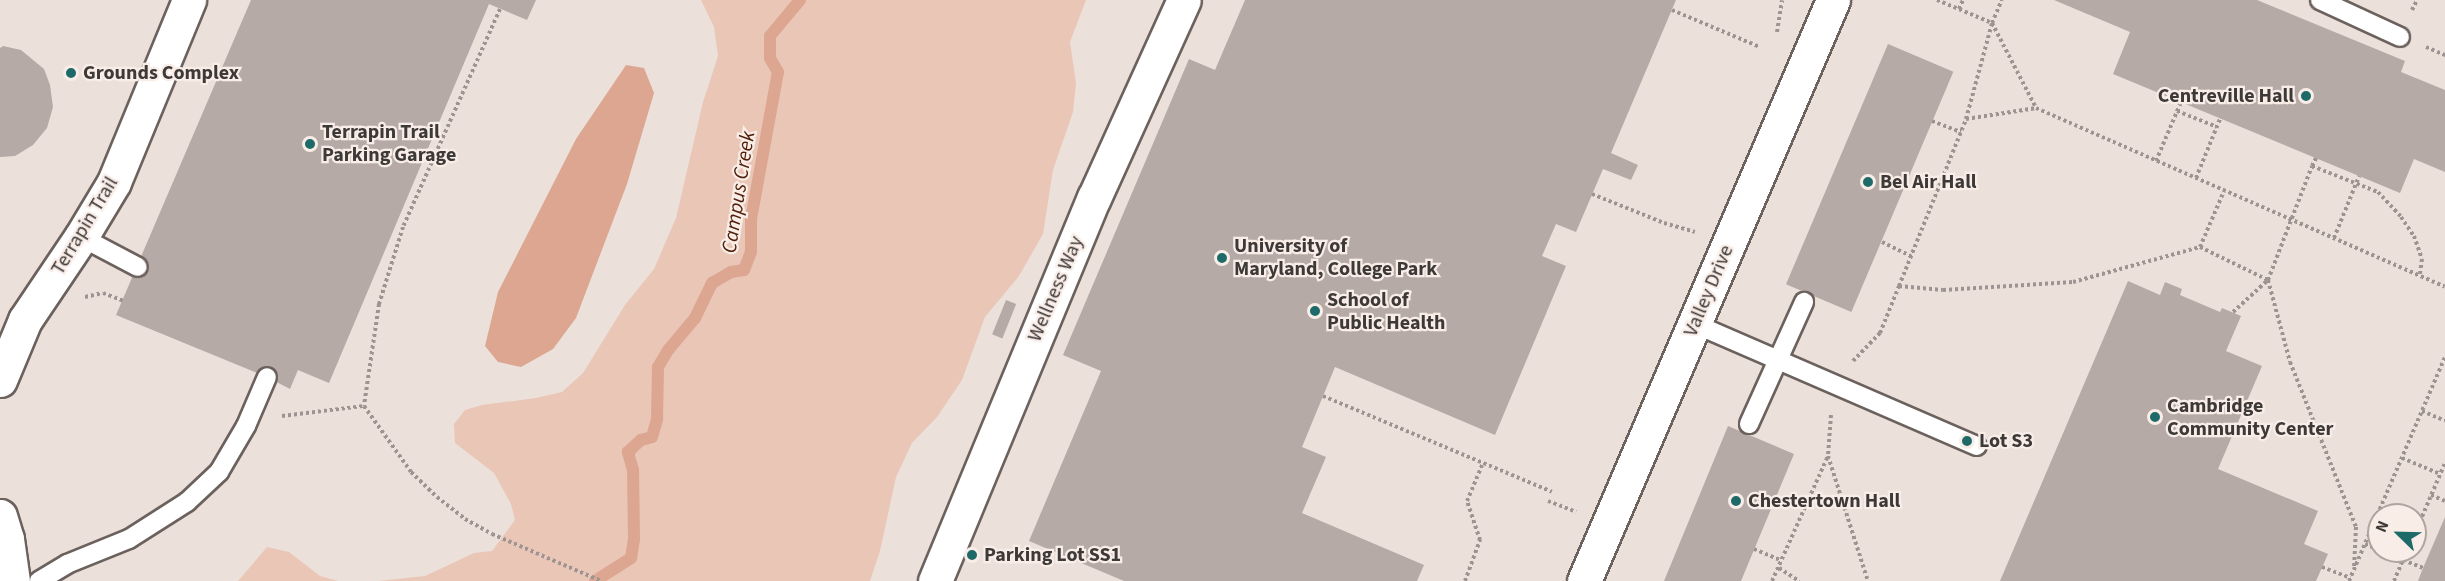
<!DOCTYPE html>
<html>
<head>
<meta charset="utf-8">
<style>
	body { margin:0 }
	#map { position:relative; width:2445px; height:581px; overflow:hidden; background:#ece0db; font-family:"Source Sans 3",sans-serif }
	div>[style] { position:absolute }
	.green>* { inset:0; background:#eac6b7 }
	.water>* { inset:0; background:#dca691 }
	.stream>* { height:12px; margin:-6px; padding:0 6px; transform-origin:6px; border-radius:6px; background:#dca691 }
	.building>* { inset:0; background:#b5aaa5; transform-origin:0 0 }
	.path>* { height:4px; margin-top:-2px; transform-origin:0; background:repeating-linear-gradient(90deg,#9d9491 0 3px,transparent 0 6px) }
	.roads { filter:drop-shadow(2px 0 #6b615d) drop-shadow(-2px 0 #6b615d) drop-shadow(0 2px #6b615d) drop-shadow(0 -2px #6b615d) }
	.lane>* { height:18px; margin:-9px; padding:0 9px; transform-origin:9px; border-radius:9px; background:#fff }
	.street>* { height:33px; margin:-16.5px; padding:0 16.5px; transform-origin:16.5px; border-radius:16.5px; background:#fff }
	.dots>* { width:16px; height:16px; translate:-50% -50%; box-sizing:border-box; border:3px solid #f9ede8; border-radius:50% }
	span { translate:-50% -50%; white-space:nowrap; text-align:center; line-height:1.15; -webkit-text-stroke:4.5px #f9ede8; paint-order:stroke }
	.poi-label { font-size:20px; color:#3d3937; font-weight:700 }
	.left { translate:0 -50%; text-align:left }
	.right { translate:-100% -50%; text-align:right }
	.street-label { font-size:20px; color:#3d3937 }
	.water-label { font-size:21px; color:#512009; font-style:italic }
	.north { position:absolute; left:2367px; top:503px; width:60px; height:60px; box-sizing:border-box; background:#f9ede8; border:2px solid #aea5a1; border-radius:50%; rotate:293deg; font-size:16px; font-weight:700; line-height:24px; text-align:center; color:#3d3937 }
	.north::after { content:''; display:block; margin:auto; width:21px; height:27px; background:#1e6a69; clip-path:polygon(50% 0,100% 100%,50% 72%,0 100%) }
</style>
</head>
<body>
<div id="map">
	<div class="green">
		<div style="clip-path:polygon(701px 0,1086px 0,1070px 42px,1076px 83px,1073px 112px,1053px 170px,1043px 234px,1019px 276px,985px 317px,962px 380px,937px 417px,912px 443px,896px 477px,880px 551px,870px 581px,378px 581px,425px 576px,474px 553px,492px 551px,515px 520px,511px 504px,494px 473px,455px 443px,454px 424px,465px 410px,482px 405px,536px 398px,562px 392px,583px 373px,625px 305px,654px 269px,676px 218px,703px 102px,718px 56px,714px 27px)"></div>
		<div style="clip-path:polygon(267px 547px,289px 552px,320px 576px,338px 581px,238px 581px)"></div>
	</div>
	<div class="water">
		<div style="clip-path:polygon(626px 65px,644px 68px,654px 93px,627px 184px,576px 318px,553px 349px,521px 367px,498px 362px,485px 346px,498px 292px,576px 139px)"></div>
	</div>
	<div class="stream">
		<div style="left:595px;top:581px;width:43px;rotate:-32.6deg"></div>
		<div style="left:631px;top:558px;width:19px;rotate:-81deg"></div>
		<div style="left:634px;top:539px;width:69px;rotate:-90.8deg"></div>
		<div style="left:633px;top:470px;width:19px;rotate:-106deg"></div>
		<div style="left:628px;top:452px;width:18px;rotate:-43deg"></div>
		<div style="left:641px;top:440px;width:11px;rotate:-15deg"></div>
		<div style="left:652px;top:437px;width:19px;rotate:-74deg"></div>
		<div style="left:657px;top:419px;width:52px;rotate:-88.9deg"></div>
		<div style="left:658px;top:367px;width:21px;rotate:-59deg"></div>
		<div style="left:669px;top:349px;width:40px;rotate:-50deg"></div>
		<div style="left:695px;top:318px;width:39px;rotate:-64deg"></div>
		<div style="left:712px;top:283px;width:22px;rotate:-30deg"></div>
		<div style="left:731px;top:272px;width:13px;rotate:-9deg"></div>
		<div style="left:744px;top:270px;width:19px;rotate:-69deg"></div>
		<div style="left:751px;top:252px;width:33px;rotate:-90deg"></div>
		<div style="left:751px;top:219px;width:149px;rotate:-79.6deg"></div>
		<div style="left:778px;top:72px;width:16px;rotate:-120deg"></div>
		<div style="left:770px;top:58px;width:22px;rotate:-90deg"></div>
		<div style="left:770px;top:36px;width:47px;rotate:-50.2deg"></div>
	</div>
	<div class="building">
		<div style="clip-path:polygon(251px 0,536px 0,527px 20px,489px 4px,329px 383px,298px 370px,290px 389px,267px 377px,116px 315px)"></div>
		<div style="clip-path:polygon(1245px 0,1676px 0,1611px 153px,1638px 165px,1631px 180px,1603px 169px,1576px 232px,1556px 224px,1542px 256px,1566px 266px,1495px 435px,1335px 367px,1302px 447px,1326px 457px,1302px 513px,1424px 565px,1417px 581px,1124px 581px,1029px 541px,1101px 371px,1063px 355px,1189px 59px,1215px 70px)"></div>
		<div style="clip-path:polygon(2054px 0,2257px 0,2405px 61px,2401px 72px,2445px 90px,2445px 172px,2414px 159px,2400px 193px,2113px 74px,2130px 32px)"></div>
		<div style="left:1888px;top:44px;width:71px;height:261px;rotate:23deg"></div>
		<div style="clip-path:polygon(3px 46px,21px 50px,44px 69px,50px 85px,53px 107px,47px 128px,33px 145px,15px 156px,0 157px,0 48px)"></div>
		<div style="clip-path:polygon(2128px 281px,2160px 295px,2165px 282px,2182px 289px,2180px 295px,2220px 312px,2222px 308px,2241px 316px,2226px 351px,2262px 366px,2218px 469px,2318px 511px,2304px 544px,2328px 554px,2316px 581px,2000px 581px)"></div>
		<div style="left:1006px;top:300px;width:11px;height:37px;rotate:22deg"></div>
		<div style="clip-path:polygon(1728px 426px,1794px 454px,1741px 581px,1664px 581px)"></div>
		<div style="clip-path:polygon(2445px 517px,2445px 581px,2418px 581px,2423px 568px)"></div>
	</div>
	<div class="path">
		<div style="left:1937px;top:0;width:60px;rotate:22.7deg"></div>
		<div style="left:1992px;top:23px;width:96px;rotate:62.6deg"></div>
		<div style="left:500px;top:9px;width:239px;rotate:114deg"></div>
		<div style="left:403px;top:227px;width:81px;rotate:107.3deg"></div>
		<div style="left:379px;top:304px;width:103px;rotate:98.4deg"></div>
		<div style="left:364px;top:406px;width:81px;rotate:54.5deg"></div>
		<div style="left:411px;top:472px;width:36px;rotate:44deg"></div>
		<div style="left:437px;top:497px;width:36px;rotate:38deg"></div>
		<div style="left:465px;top:519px;width:31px;rotate:29deg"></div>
		<div style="left:492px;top:534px;width:119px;rotate:23.3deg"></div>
		<div style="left:1959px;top:9px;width:10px;rotate:-66deg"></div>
		<div style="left:1672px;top:10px;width:95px;rotate:22.8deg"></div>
		<div style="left:2412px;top:10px;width:11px;rotate:-63deg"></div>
		<div style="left:1777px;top:32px;width:32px;rotate:-81deg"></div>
		<div style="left:2426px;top:47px;width:21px;rotate:23deg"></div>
		<div style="left:2177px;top:111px;width:43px;rotate:21.8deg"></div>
		<div style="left:1966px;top:119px;width:99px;rotate:-74.8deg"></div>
		<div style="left:1992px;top:23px;width:25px;rotate:-67deg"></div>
		<div style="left:1932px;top:121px;width:31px;rotate:21deg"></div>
		<div style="left:2156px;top:161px;width:64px;rotate:-67deg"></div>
		<div style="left:2312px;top:166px;width:9px;rotate:-63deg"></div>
		<div style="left:2196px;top:178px;width:64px;rotate:-67.9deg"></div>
		<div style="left:1592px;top:194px;width:78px;rotate:21.9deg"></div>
		<div style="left:1664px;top:223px;width:32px;rotate:16deg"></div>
		<div style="left:2334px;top:238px;width:67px;rotate:-68deg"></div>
		<div style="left:1882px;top:242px;width:32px;rotate:26deg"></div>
		<div style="left:2200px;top:247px;width:61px;rotate:-66.8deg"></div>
		<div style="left:1899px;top:286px;width:180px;rotate:-68.1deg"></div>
		<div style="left:1966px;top:119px;width:71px;rotate:-8.9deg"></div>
		<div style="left:2036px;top:108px;width:446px;rotate:23.6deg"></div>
		<div style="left:85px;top:297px;width:18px;rotate:-13deg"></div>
		<div style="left:103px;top:293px;width:22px;rotate:21deg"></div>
		<div style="left:2233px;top:312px;width:47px;rotate:-42.4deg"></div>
		<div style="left:2268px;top:280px;width:122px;rotate:-68.9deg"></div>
		<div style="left:2312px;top:166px;width:71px;rotate:21.5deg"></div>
		<div style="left:2378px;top:192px;width:34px;rotate:47deg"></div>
		<div style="left:2401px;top:217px;width:23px;rotate:56deg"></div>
		<div style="left:2414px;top:236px;width:24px;rotate:71deg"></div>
		<div style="left:2422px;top:259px;width:15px;rotate:98deg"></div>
		<div style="left:1853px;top:361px;width:39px;rotate:-46deg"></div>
		<div style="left:1880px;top:333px;width:51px;rotate:-68deg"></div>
		<div style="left:1899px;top:286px;width:44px;rotate:5.2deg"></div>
		<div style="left:1943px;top:290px;width:130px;rotate:-3.5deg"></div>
		<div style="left:2073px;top:282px;width:132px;rotate:-15.4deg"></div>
		<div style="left:2200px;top:247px;width:76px;rotate:25.9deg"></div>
		<div style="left:2268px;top:280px;width:85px;rotate:75deg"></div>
		<div style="left:2290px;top:362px;width:178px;rotate:68.2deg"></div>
		<div style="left:2356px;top:527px;width:41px;rotate:92.8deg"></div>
		<div style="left:1323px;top:396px;width:248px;rotate:22.7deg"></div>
		<div style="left:2422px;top:411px;width:25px;rotate:23deg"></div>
		<div style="left:1831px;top:415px;width:41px;rotate:94.2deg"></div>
		<div style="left:1828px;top:456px;width:131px;rotate:72.3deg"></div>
		<div style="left:282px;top:416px;width:83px;rotate:-7deg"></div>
		<div style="left:2402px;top:458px;width:41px;rotate:22.8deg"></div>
		<div style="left:2431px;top:495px;width:15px;rotate:23deg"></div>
		<div style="left:1548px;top:501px;width:30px;rotate:21deg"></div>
		<div style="left:2415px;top:533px;width:76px;rotate:-66.8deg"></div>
		<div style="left:2365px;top:544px;width:15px;rotate:23deg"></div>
		<div style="left:1754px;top:549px;width:28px;rotate:23deg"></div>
		<div style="left:2381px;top:551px;width:45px;rotate:22deg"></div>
		<div style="left:2322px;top:567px;width:30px;rotate:21deg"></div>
		<div style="left:1779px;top:568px;width:24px;rotate:33deg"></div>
		<div style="left:1465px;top:581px;width:44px;rotate:-69.9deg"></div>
		<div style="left:1480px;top:540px;width:41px;rotate:-108.4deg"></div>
		<div style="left:1467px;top:501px;width:41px;rotate:-67.2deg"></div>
		<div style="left:1772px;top:581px;width:137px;rotate:-65.9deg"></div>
		<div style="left:2349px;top:581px;width:244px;rotate:-66.8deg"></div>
		<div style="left:2394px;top:581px;width:33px;rotate:-67deg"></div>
	</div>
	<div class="roads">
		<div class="lane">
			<div style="left:2320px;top:0;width:88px;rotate:24.8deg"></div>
			<div style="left:81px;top:237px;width:64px;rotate:27.8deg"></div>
			<div style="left:1695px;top:324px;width:307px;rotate:23.4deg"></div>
			<div style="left:1749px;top:424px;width:134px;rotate:-65.7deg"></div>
			<div style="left:39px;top:581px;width:33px;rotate:-31deg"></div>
			<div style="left:67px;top:564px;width:67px;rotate:-22deg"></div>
			<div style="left:129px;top:539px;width:69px;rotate:-32.5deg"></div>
			<div style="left:187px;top:502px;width:44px;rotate:-43.2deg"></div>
			<div style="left:219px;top:472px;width:53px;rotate:-59.6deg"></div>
			<div style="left:246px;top:426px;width:53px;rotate:-66.8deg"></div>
		</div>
		<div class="street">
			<div style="left:0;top:380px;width:65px;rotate:-67.4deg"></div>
			<div style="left:25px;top:320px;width:100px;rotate:-56deg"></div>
			<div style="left:81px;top:237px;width:64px;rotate:-59deg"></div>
			<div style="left:114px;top:182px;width:197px;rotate:-67.6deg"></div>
			<div style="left:0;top:516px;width:24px;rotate:73deg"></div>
			<div style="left:7px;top:539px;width:42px;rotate:81.9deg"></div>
			<div style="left:935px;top:581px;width:415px;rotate:-67.5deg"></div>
			<div style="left:1094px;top:198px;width:217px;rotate:-65.6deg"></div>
			<div style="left:1584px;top:581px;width:632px;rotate:-66.8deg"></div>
		</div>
	</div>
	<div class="dots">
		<div style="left:71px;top:73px;background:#1e6a69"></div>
		<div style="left:2306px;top:96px;background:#1e6a69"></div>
		<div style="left:310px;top:144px;background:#1e6a69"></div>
		<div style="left:1868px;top:182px;background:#1e6a69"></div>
		<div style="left:1222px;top:258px;background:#1e6a69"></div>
		<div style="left:1315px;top:311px;background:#1e6a69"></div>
		<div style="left:2155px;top:417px;background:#1e6a69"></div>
		<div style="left:1967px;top:441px;background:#1e6a69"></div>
		<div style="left:1736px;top:501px;background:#1e6a69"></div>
		<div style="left:972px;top:555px;background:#1e6a69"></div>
	</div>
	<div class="poi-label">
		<span class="left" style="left:83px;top:73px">Grounds Complex</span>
		<span class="right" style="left:2294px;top:96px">Centreville Hall</span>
		<span class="left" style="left:322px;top:144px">Terrapin Trail<br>Parking Garage</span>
		<span class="left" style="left:1880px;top:182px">Bel Air Hall</span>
		<span class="left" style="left:1234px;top:258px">University of<br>Maryland, College Park</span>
		<span class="left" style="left:1327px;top:312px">School of<br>Public Health</span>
		<span class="left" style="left:2167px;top:418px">Cambridge<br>Community Center</span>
		<span class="left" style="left:1979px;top:441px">Lot S3</span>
		<span class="left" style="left:1748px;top:501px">Chestertown Hall</span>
		<span class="left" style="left:984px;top:555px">Parking Lot SS1</span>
	</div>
	<div class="street-label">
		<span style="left:85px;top:226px;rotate:-59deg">Terrapin Trail</span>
		<span style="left:1056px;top:289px;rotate:-67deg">Wellness Way</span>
		<span style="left:1709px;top:291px;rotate:-67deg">Valley Drive</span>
	</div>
	<div class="water-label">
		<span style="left:738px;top:192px;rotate:-81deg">Campus Creek</span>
	</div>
	<div class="north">N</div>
</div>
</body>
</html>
